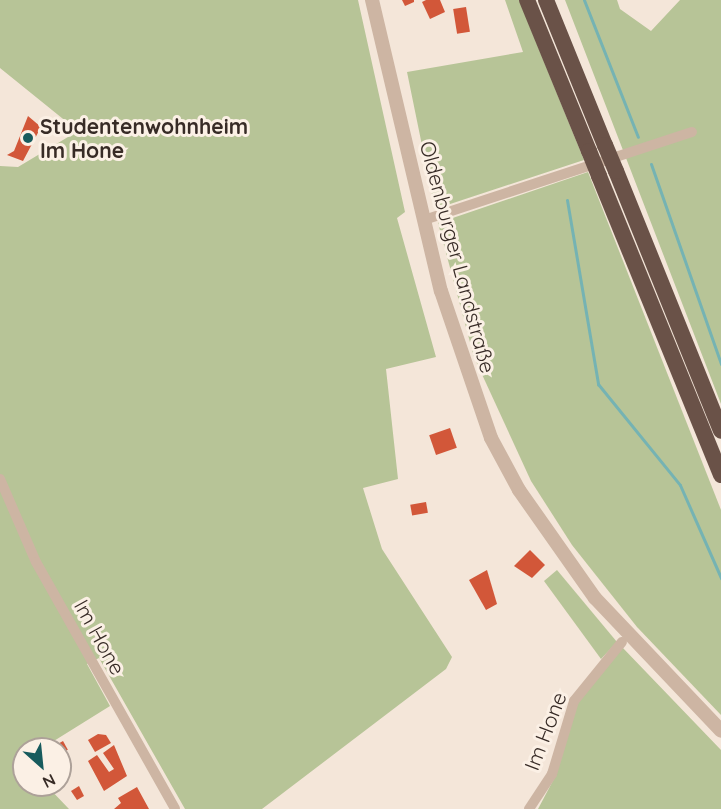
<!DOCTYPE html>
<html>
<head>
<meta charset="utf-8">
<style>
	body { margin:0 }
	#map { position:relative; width:721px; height:809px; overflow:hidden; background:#f4e6d9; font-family:Quicksand,sans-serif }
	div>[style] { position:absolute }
	.green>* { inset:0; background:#b7c497 }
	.stream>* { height:3px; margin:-1.5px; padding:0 1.5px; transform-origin:1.5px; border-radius:1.5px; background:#75b3b3 }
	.building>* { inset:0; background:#d25739; transform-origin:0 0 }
	.minor>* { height:10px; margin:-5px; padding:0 5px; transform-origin:5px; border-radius:5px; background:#cdb5a3 }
	.tertiary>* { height:14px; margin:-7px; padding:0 7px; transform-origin:7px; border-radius:7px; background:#cdb5a3 }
	.trunk>* { height:16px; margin:-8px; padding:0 8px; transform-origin:8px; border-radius:8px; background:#6a5248 }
	.trunk-bridge>* { height:16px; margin:-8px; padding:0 8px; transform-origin:8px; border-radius:8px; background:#6a5248 }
	.dots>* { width:16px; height:16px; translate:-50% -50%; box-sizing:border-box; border:3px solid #fbf0e5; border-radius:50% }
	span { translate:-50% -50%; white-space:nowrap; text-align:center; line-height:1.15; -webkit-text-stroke:6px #fbf0e5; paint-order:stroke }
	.poi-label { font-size:21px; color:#372b26; font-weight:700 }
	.left { translate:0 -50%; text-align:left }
	.street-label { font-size:21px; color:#372b26 }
	.north { position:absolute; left:12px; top:737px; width:60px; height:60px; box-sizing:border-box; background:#fbf0e5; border:2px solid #ada199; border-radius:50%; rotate:153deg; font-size:16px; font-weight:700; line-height:24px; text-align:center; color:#372b26 }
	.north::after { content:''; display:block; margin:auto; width:21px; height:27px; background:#185b5d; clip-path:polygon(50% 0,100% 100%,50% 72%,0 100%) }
</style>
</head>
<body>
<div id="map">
	<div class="green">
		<div style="clip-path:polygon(0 0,358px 0,405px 212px,397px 218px,436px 357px,386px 369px,398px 479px,363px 488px,382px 549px,452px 657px,446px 669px,262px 809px,185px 809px,99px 658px,87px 664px,110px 706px,41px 749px,24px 749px,24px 785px,46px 785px,69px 809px,0 809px,0 166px,18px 167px,78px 131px,0 68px)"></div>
		<div style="clip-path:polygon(505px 0,519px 0,584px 160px,435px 209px,407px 72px,523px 52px)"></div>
		<div style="clip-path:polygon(565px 0,617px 0,620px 9px,651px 31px,680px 0,721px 0,721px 404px)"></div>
		<div style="clip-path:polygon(588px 172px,721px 510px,721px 715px,637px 627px,572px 545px,531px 481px,474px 357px,438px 223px)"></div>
		<div style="clip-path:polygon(557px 570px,617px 642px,601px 659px,544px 581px)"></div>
		<div style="clip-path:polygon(622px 647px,721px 750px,721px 809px,538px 809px,556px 775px,577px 702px)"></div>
	</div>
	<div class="stream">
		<div style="left:584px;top:0;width:147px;rotate:68.5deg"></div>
		<div style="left:651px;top:164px;width:212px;rotate:70.7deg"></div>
		<div style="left:567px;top:200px;width:187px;rotate:80.4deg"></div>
		<div style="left:598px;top:384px;width:130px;rotate:50.9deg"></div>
		<div style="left:680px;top:485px;width:102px;rotate:66.2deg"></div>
	</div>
	<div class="building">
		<div style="clip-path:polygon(402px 0,414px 0,414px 2px,405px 6px)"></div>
		<div style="clip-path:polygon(426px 0,440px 0,445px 12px,430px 19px,422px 2px)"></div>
		<div style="left:466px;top:7px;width:25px;height:13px;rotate:81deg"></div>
		<div style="clip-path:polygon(28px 116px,41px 127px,23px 161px,7px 155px,14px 151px)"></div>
		<div style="left:450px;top:428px;width:21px;height:22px;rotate:71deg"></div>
		<div style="left:426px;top:502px;width:11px;height:16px;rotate:80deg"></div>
		<div style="clip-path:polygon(530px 550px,545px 565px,532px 578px,514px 566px)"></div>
		<div style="clip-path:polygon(487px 570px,497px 604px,486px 610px,469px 580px)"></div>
		<div style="clip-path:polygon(98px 734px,106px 735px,111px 743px,95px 752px,88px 740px)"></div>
		<div style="left:63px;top:741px;width:10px;height:8px;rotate:61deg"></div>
		<div style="clip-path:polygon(114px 745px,127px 776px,104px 791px,88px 761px,97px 755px,109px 772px,114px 769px,103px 753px)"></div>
		<div style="clip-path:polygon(65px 753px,66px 760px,60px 761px,60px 754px)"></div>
		<div style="clip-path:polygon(79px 786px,84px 796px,77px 800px,71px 791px)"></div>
		<div style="clip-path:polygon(137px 787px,149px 809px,114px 809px,121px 803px,118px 798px)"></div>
	</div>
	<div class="minor">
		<div style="left:424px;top:220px;width:282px;rotate:-18.2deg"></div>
		<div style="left:0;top:479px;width:90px;rotate:66.6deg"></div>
		<div style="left:36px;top:562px;width:283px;rotate:60.6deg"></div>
		<div style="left:529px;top:809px;width:42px;rotate:-56.7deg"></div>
		<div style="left:552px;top:774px;width:76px;rotate:-73.2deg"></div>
		<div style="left:574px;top:701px;width:76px;rotate:-50.9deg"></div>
	</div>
	<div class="tertiary">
		<div style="left:372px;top:0;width:299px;rotate:76.7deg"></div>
		<div style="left:441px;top:291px;width:155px;rotate:71.2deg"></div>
		<div style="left:491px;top:438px;width:59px;rotate:61.7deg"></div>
		<div style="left:519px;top:490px;width:132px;rotate:54.9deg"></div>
		<div style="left:595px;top:598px;width:183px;rotate:46.5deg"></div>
	</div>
	<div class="trunk">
		<div style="left:527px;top:0;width:163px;rotate:67.7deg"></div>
		<div style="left:546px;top:0;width:157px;rotate:67.9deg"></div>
		<div style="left:616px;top:171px;width:280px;rotate:68deg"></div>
		<div style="left:599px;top:176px;width:323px;rotate:67.8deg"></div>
	</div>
	<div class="trunk-bridge">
		<div style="left:605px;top:145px;width:28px;rotate:67deg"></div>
		<div style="left:589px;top:151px;width:27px;rotate:68deg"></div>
	</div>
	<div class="dots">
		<div style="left:28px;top:138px;background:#185b5d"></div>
	</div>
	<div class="poi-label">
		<span class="left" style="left:40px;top:138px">Studentenwohnheim<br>Im Hone</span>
	</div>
	<div class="street-label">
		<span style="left:458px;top:257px;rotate:75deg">Oldenburger Landstraße</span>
		<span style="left:100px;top:637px;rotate:61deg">Im Hone</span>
		<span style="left:545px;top:731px;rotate:-69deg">Im Hone</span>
	</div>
	<div class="north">N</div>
</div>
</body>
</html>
